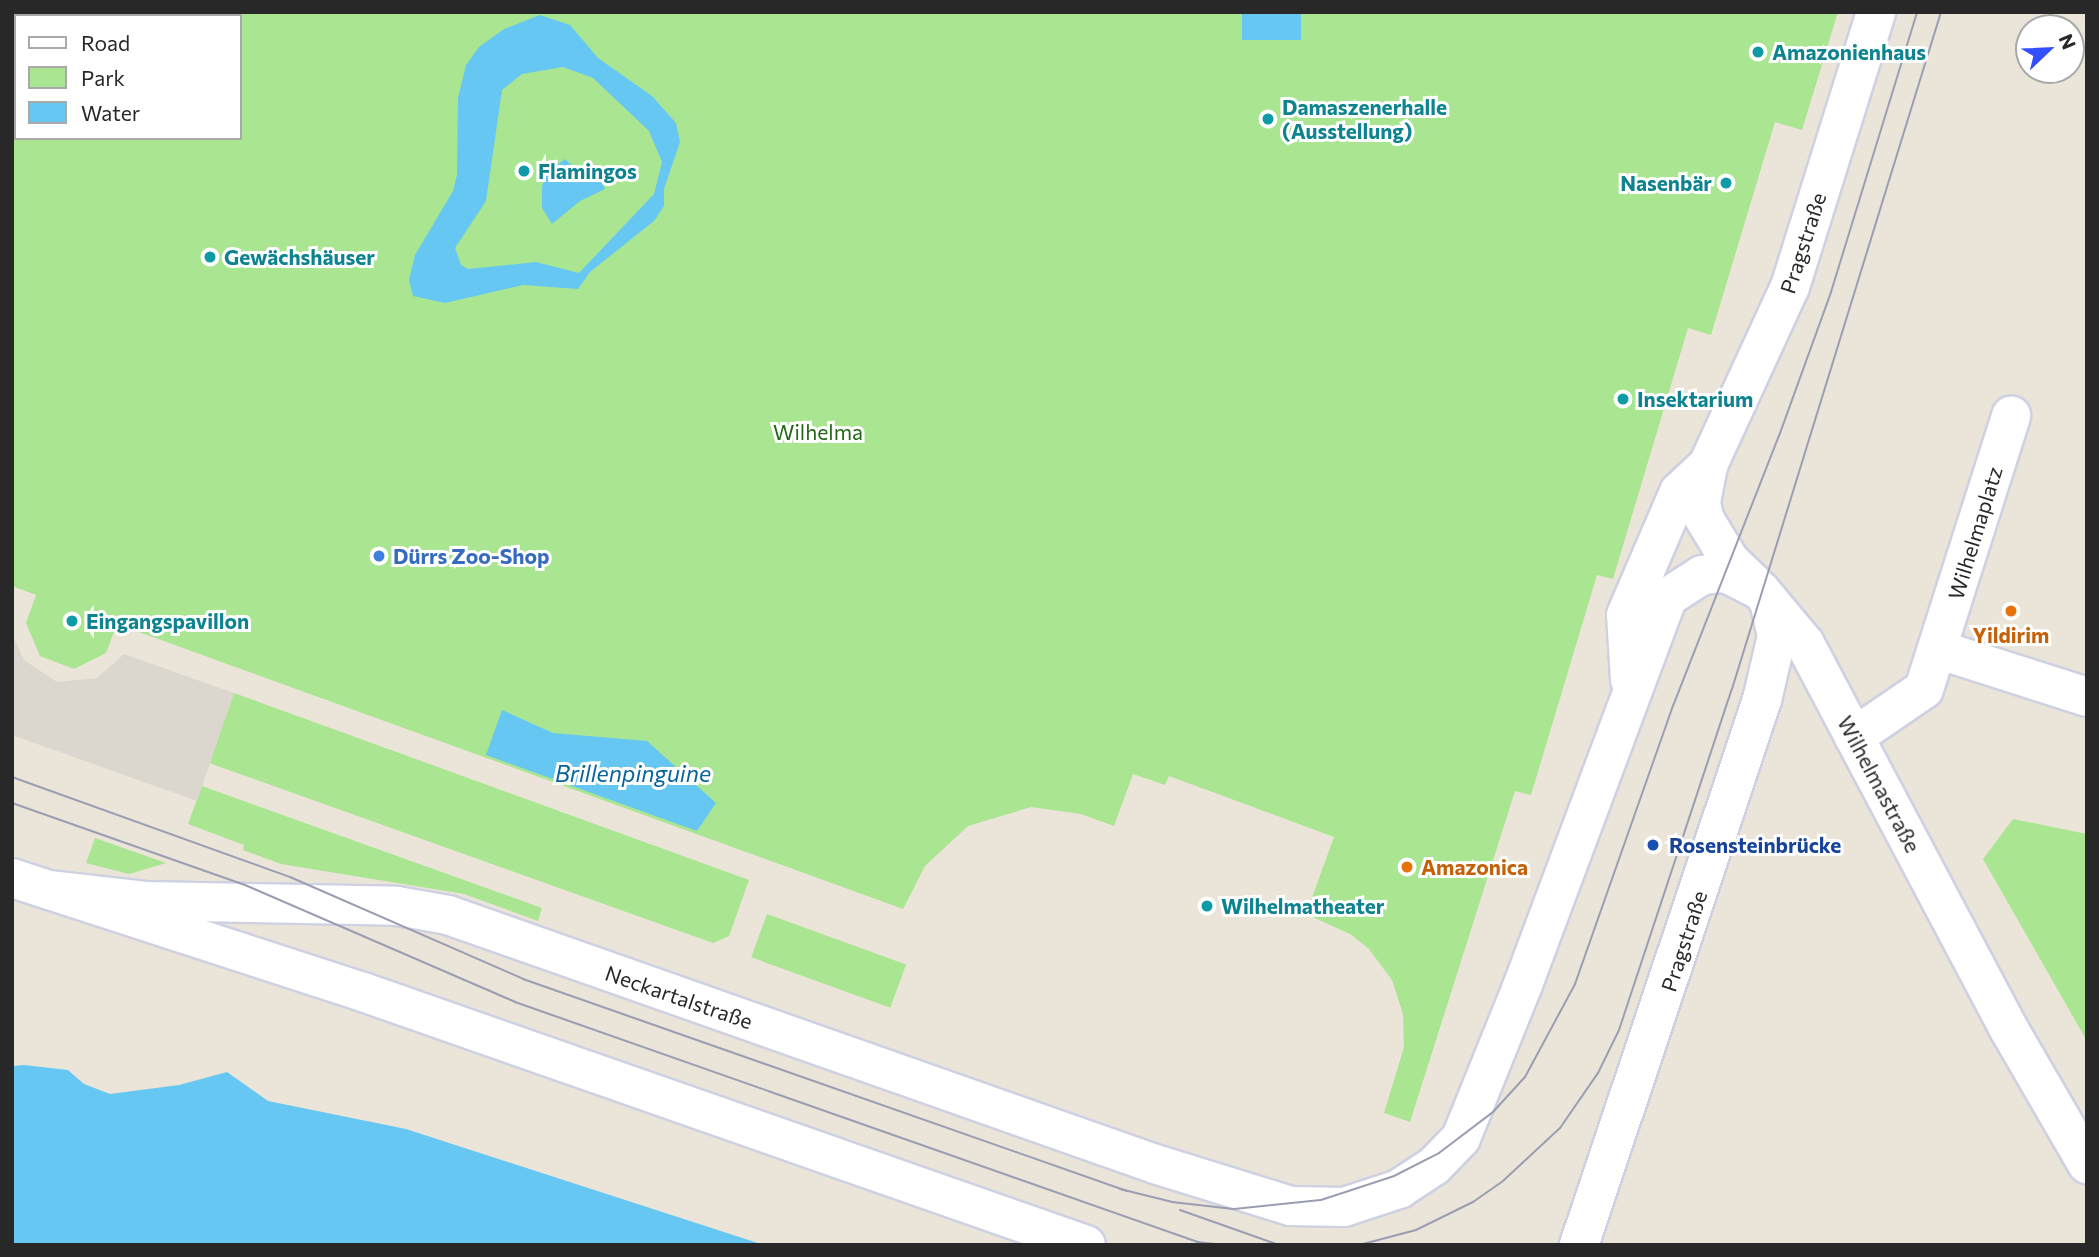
<!DOCTYPE html>
<html>
<head>
<meta charset="utf-8">
<style>
	body { margin:0 }
	#map { position:relative; width:2099px; height:1257px; overflow:hidden; background:#ebe4d8; font-family:Commissioner,sans-serif }
	div>[style] { position:absolute }
	.green>* { inset:0; background:#aae592; transform-origin:0 0 }
	.plaza>* { inset:0; background:#dbd7cf }
	.water>* { inset:0; background:#66c7f3; transform-origin:0 0 }
	.roads { filter:drop-shadow(2px 0 #ced1e2) drop-shadow(-2px 0 #ced1e2) drop-shadow(0 2px #ced1e2) drop-shadow(0 -2px #ced1e2) }
	.street>* { height:38px; margin:-19px; padding:0 19px; transform-origin:19px; border-radius:19px; background:#fff }
	.secondary>* { height:38px; margin:-19px; padding:0 19px; transform-origin:19px; border-radius:19px; background:#fff }
	.tram>* { height:2px; margin:-1px; padding:0 1px; transform-origin:1px; border-radius:1px; background:#9b9eb3 }
	.dots>* { width:19px; height:19px; translate:-50% -50%; box-sizing:border-box; border:4px solid #fff; border-radius:50% }
	span { translate:-50% -50%; white-space:nowrap; text-align:center; line-height:1.15; -webkit-text-stroke:6px #fff; paint-order:stroke }
	.culture-label { font-size:21px; color:#0d838f; font-weight:700 }
	.left { translate:0 -50%; text-align:left }
	.right { translate:-100% -50%; text-align:right }
	.street-label { font-size:21px; color:#282828 }
	.park-label { font-size:21px; color:#236616 }
	.shop-label { font-size:21px; color:#366cbe; font-weight:700 }
	.food-label { font-size:21px; color:#c56008; font-weight:700 }
	.transit-label { font-size:21px; color:#164399; font-weight:700 }
	.water-label { font-size:23px; color:#08629c; font-style:italic }
	.frame { position:absolute; inset:0; border:14px solid #282828; pointer-events:none }
	.legend { position:absolute; left:14px; top:14px; width:228px; height:126px; box-sizing:border-box; background:#fff; border:2px solid #a9a9a9; margin:0; padding:9px 12px; list-style:none; font-size:21px; color:#282828 }
	.legend li { display:flex; align-items:center; gap:14px; height:35px }
	.legend b { width:35px; border:2px solid #a9a9a9 }
	.north { position:absolute; left:2015px; top:14px; width:70px; height:70px; box-sizing:border-box; background:#fff; border:2px solid #a9a9a9; border-radius:50%; rotate:67deg; font-size:19px; font-weight:700; line-height:28px; text-align:center; color:#282828 }
	.north::after { content:''; display:block; margin:auto; width:24px; height:32px; background:#324eff; clip-path:polygon(50% 0,100% 100%,50% 72%,0 100%) }
</style>
</head>
<body>
<div id="map">
	<div class="green">
		<div style="clip-path:polygon(evenodd,12px 12px,1838px 12px,1802px 130px,1775px 122px,1711px 335px,1688px 328px,1613px 579px,1597px 575px,1531px 795px,1515px 791px,1410px 1122px,1384px 1113px,1404px 1047px,1403px 1014px,1392px 980px,1368px 948px,1350px 934px,1306px 914px,1334px 837px,1169px 776px,1165px 785px,1133px 774px,1114px 826px,1081px 814px,1031px 807px,968px 826px,925px 866px,903px 909px,117px 624px,106px 653px,74px 669px,40px 656px,26px 623px,36px 595px,12px 586px,12px 12px,16px 16px,240px 16px,240px 138px,16px 138px,16px 16px)"></div>
		<div style="clip-path:polygon(234px 693px,749px 880px,729px 936px,713px 943px,209px 763px)"></div>
		<div style="clip-path:polygon(202px 786px,542px 908px,538px 921px,464px 894px,281px 864px,243px 850px,244px 845px,188px 824px)"></div>
		<div style="clip-path:polygon(2013px 819px,2087px 834px,2087px 1041px,1983px 859px)"></div>
		<div style="clip-path:polygon(95px 838px,166px 863px,129px 874px,86px 863px)"></div>
		<div style="left:767px;top:914px;width:148px;height:46px;rotate:20deg"></div>
	</div>
	<div class="plaza">
		<div style="clip-path:polygon(12px 634px,24px 660px,57px 682px,97px 678px,124px 654px,234px 693px,197px 801px,12px 735px)"></div>
	</div>
	<div class="water">
		<div style="left:1242px;top:12px;width:59px;height:28px"></div>
		<div style="clip-path:polygon(evenodd,540px 15px,570px 25px,598px 58px,652px 96px,676px 123px,680px 142px,664px 189px,664px 206px,654px 221px,590px 272px,578px 289px,523px 285px,445px 303px,413px 296px,409px 280px,415px 255px,453px 191px,457px 175px,458px 98px,466px 65px,479px 47px,504px 29px,540px 15px,563px 67px,593px 78px,649px 131px,662px 162px,654px 194px,579px 273px,536px 262px,468px 269px,461px 265px,455px 248px,486px 201px,502px 90px,522px 74px,563px 67px)"></div>
		<div style="clip-path:polygon(565px 159px,575px 168px,599px 176px,605px 189px,580px 201px,552px 224px,542px 208px,542px 186px,548px 172px)"></div>
		<div style="clip-path:polygon(502px 710px,553px 733px,647px 741px,716px 803px,697px 831px,486px 755px)"></div>
		<div style="clip-path:polygon(24px 1065px,68px 1070px,84px 1084px,110px 1094px,179px 1085px,227px 1072px,268px 1101px,406px 1129px,764px 1245px,12px 1245px,12px 1066px)"></div>
	</div>
	<div class="roads">
		<div class="street">
			<div style="left:1940px;top:650px;width:154px;rotate:17.7deg"></div>
			<div style="left:1854px;top:737px;width:85px;rotate:-34.4deg"></div>
			<div style="left:1924px;top:689px;width:287px;rotate:-72.3deg"></div>
		</div>
		<div class="secondary">
			<div style="left:1754px;top:584px;width:33px;rotate:-136deg"></div>
			<div style="left:1730px;top:561px;width:50px;rotate:-121.2deg"></div>
			<div style="left:1704px;top:518px;width:16px;rotate:-101deg"></div>
			<div style="left:1701px;top:502px;width:38px;rotate:-79deg"></div>
			<div style="left:1708px;top:465px;width:196px;rotate:-65.3deg"></div>
			<div style="left:1790px;top:287px;width:288px;rotate:-72.6deg"></div>
			<div style="left:1630px;top:680px;width:65px;rotate:-93.5deg"></div>
			<div style="left:1626px;top:615px;width:134px;rotate:-66.7deg"></div>
			<div style="left:1679px;top:492px;width:40px;rotate:-43deg"></div>
			<div style="left:12px;top:878px;width:369px;rotate:18deg"></div>
			<div style="left:363px;top:992px;width:766px;rotate:19.29deg"></div>
			<div style="left:49px;top:890px;width:97px;rotate:6.5deg"></div>
			<div style="left:145px;top:901px;width:252px;rotate:1.1deg"></div>
			<div style="left:397px;top:906px;width:52px;rotate:10deg"></div>
			<div style="left:448px;top:915px;width:750px;rotate:19.4deg"></div>
			<div style="left:1155px;top:1164px;width:142px;rotate:17.2deg"></div>
			<div style="left:1291px;top:1206px;width:53px;rotate:1.1deg"></div>
			<div style="left:1344px;top:1207px;width:58px;rotate:-18.1deg"></div>
			<div style="left:1399px;top:1189px;width:42px;rotate:-33.3deg"></div>
			<div style="left:1434px;top:1166px;width:39px;rotate:-46deg"></div>
			<div style="left:1461px;top:1138px;width:163px;rotate:-68deg"></div>
			<div style="left:1522px;top:987px;width:416px;rotate:-69.5deg"></div>
			<div style="left:1668px;top:597px;width:40px;rotate:-32.9deg"></div>
			<div style="left:1702px;top:575px;width:24px;rotate:-5deg"></div>
			<div style="left:1726px;top:573px;width:38px;rotate:27deg"></div>
			<div style="left:1760px;top:590px;width:70px;rotate:50.2deg"></div>
			<div style="left:1805px;top:644px;width:438px;rotate:62.1deg"></div>
			<div style="left:2010px;top:1031px;width:154px;rotate:59.9deg"></div>
			<div style="left:1579px;top:1245px;width:575px;rotate:-71.44deg"></div>
			<div style="left:1762px;top:700px;width:66px;rotate:-76.8deg"></div>
			<div style="left:1777px;top:636px;width:36px;rotate:-103deg"></div>
		</div>
	</div>
	<div class="tram">
		<div style="left:12px;top:777px;width:295px;rotate:19.8deg"></div>
		<div style="left:290px;top:877px;width:254px;rotate:23.6deg"></div>
		<div style="left:523px;top:979px;width:640px;rotate:19.34deg"></div>
		<div style="left:12px;top:803px;width:247px;rotate:19.4deg"></div>
		<div style="left:245px;top:885px;width:294px;rotate:23.4deg"></div>
		<div style="left:515px;top:1002px;width:732px;rotate:19.37deg"></div>
		<div style="left:1120px;top:1189px;width:54px;rotate:14deg"></div>
		<div style="left:1172px;top:1202px;width:62px;rotate:6.4deg"></div>
		<div style="left:1234px;top:1209px;width:87px;rotate:-5.9deg"></div>
		<div style="left:1321px;top:1200px;width:77px;rotate:-18.2deg"></div>
		<div style="left:1394px;top:1176px;width:51px;rotate:-27.1deg"></div>
		<div style="left:1439px;top:1153px;width:68px;rotate:-37.2deg"></div>
		<div style="left:1493px;top:1112px;width:47px;rotate:-47.6deg"></div>
		<div style="left:1525px;top:1077px;width:106px;rotate:-61.7deg"></div>
		<div style="left:1575px;top:984px;width:295px;rotate:-70.6deg"></div>
		<div style="left:1673px;top:706px;width:290px;rotate:-68.6deg"></div>
		<div style="left:1779px;top:436px;width:153px;rotate:-70.1deg"></div>
		<div style="left:1831px;top:292px;width:293px;rotate:-72.9deg"></div>
		<div style="left:1180px;top:1210px;width:105px;rotate:19.5deg"></div>
		<div style="left:1197px;top:1242px;width:30px;rotate:6deg"></div>
		<div style="left:1359px;top:1245px;width:59px;rotate:-14.7deg"></div>
		<div style="left:1416px;top:1230px;width:64px;rotate:-26.2deg"></div>
		<div style="left:1473px;top:1202px;width:38px;rotate:-35deg"></div>
		<div style="left:1504px;top:1180px;width:76px;rotate:-42.9deg"></div>
		<div style="left:1560px;top:1128px;width:67px;rotate:-55.4deg"></div>
		<div style="left:1598px;top:1073px;width:48px;rotate:-64deg"></div>
		<div style="left:1619px;top:1030px;width:359px;rotate:-71.7deg"></div>
		<div style="left:1732px;top:689px;width:709px;rotate:-72.84deg"></div>
	</div>
	<div class="dots">
		<div style="left:1758px;top:52px;background:#0f9aa8"></div>
		<div style="left:1268px;top:119px;background:#0f9aa8"></div>
		<div style="left:524px;top:171px;background:#0f9aa8"></div>
		<div style="left:1726px;top:183px;background:#0f9aa8"></div>
		<div style="left:210px;top:257px;background:#0f9aa8"></div>
		<div style="left:1623px;top:399px;background:#0f9aa8"></div>
		<div style="left:379px;top:556px;background:#3f7fe0"></div>
		<div style="left:2011px;top:611px;background:#e8710a"></div>
		<div style="left:72px;top:621px;background:#0f9aa8"></div>
		<div style="left:1653px;top:845px;background:#1a4fb4"></div>
		<div style="left:1407px;top:867px;background:#e8710a"></div>
		<div style="left:1207px;top:906px;background:#0f9aa8"></div>
	</div>
	<div class="culture-label">
		<span class="left" style="left:1772px;top:52px">Amazonienhaus</span>
		<span class="left" style="left:1282px;top:119px">Damaszenerhalle<br>(Ausstellung)</span>
		<span class="left" style="left:538px;top:171px">Flamingos</span>
		<span class="right" style="left:1712px;top:183px">Nasenbär</span>
		<span class="left" style="left:224px;top:257px">Gewächshäuser</span>
		<span class="left" style="left:1637px;top:399px">Insektarium</span>
		<span class="left" style="left:86px;top:621px">Eingangspavillon</span>
		<span class="left" style="left:1221px;top:906px">Wilhelmatheater</span>
	</div>
	<div class="street-label">
		<span style="left:1803px;top:243px;rotate:-72deg">Pragstraße</span>
		<span style="left:1975px;top:533px;rotate:-73deg">Wilhelmaplatz</span>
		<span style="left:1879px;top:784px;rotate:62deg">Wilhelmastraße</span>
		<span style="left:1684px;top:941px;rotate:-72deg">Pragstraße</span>
		<span style="left:679px;top:997px;rotate:19deg">Neckartalstraße</span>
	</div>
	<div class="park-label">
		<span style="left:818px;top:432px">Wilhelma</span>
	</div>
	<div class="shop-label">
		<span class="left" style="left:393px;top:556px">Dürrs Zoo-Shop</span>
	</div>
	<div class="food-label">
		<span style="left:2011px;top:635px">Yildirim</span>
		<span class="left" style="left:1421px;top:867px">Amazonica</span>
	</div>
	<div class="transit-label">
		<span class="left" style="left:1669px;top:845px">Rosensteinbrücke</span>
	</div>
	<div class="water-label">
		<span style="left:633px;top:773px">Brillenpinguine</span>
	</div>
	<div class="frame"></div>
	<ul class="legend">
	<li><b style="height:9px;background:#fff"></b>Road</li>
	<li><b style="height:19px;background:#aae592"></b>Park</li>
	<li><b style="height:19px;background:#66c7f3"></b>Water</li>
	</ul>
	<div class="north">N</div>
</div>
</body>
</html>
